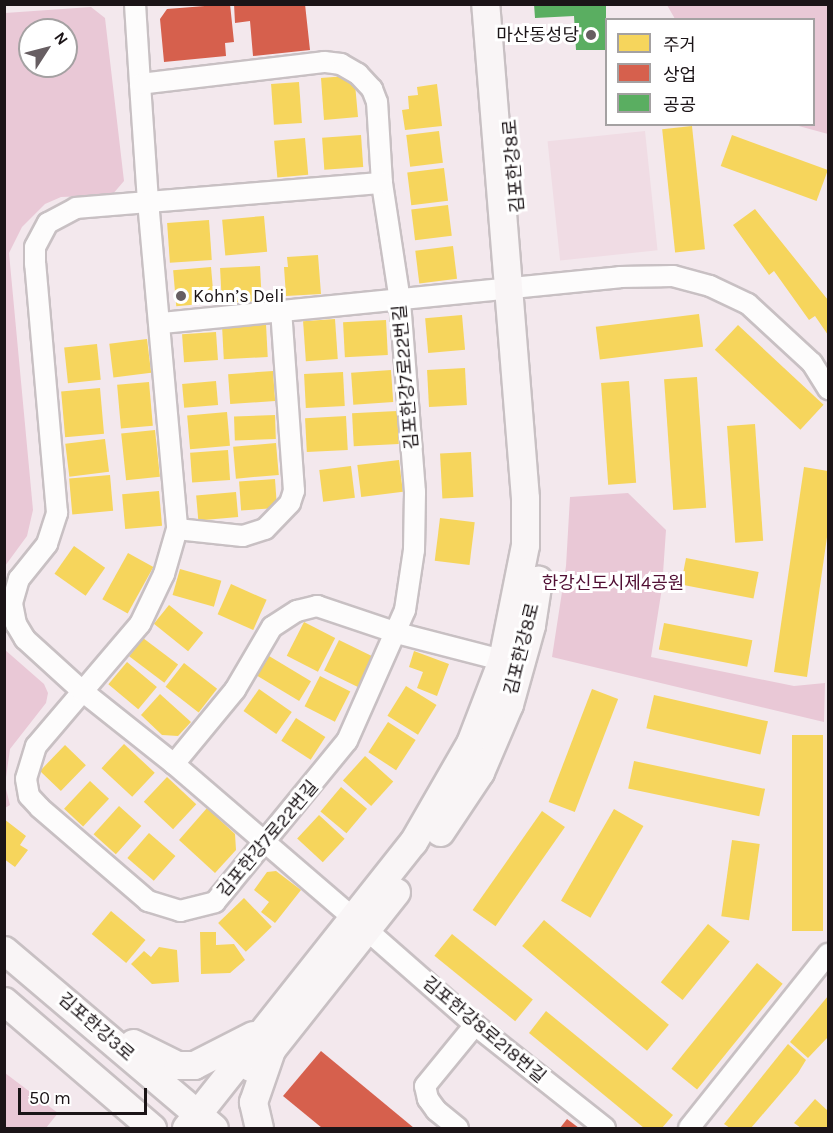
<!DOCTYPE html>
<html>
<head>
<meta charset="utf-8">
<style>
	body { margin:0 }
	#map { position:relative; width:833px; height:1133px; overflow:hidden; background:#f3e8ed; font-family:Karla,"Noto Sans KR",sans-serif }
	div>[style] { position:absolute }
	.built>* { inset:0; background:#f0dce4; transform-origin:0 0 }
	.green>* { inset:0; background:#e9c8d6 }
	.homes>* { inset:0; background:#f6d55c; transform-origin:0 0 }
	.shops>* { inset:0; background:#d6604d }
	.public>* { inset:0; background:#5aae61 }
	.roads { filter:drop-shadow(2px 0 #c8c0c3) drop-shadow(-2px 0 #c8c0c3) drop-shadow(0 2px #c8c0c3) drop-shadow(0 -2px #c8c0c3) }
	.street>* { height:20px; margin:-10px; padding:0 10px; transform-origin:10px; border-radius:10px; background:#fdfcfc }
	.secondary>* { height:27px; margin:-13.5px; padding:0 13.5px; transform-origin:13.5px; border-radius:13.5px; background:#f9f5f6 }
	.dots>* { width:16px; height:16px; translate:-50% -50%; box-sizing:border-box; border:3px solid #fff; border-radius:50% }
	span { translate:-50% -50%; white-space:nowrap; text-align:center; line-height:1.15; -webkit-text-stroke:6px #fff; paint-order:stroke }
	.poi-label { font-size:18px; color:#1b1417 }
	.right { translate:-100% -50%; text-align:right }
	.left { translate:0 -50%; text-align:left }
	.street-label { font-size:18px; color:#1b1417 }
	.park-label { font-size:18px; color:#500e33 }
	.frame { position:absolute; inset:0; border:6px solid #1b1417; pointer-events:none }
	.legend { position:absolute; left:605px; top:18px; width:210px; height:108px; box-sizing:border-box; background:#fff; border:2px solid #a4a1a2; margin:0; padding:8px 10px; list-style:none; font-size:18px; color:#1b1417 }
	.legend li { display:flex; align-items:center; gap:12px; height:30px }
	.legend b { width:30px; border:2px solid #a4a1a2 }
	.north { position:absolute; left:18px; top:18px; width:60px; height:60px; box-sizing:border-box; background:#fff; border:2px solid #a4a1a2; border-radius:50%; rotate:54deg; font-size:16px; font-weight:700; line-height:24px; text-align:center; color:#1b1417 }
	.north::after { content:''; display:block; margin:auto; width:21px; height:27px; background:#675e62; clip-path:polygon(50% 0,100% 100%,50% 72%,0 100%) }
	.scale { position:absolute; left:18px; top:1088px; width:129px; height:27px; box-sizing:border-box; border:3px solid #1b1417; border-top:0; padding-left:8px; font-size:18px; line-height:21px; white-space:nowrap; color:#1b1417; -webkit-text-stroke:4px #fff; paint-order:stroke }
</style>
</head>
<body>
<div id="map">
	<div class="built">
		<div style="left:645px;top:131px;width:120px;height:98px;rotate:84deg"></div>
	</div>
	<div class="green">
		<div style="clip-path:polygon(667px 5px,828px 5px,828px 134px,795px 125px,814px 124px,814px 20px,675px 19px)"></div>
		<div style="clip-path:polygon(evenodd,91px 7px,105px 18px,124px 181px,112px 195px,61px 197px,45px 204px,22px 227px,9px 253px,33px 510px,27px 536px,5px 566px,5px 13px,91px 7px,30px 30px,66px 30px,66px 66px,30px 66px,30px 30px)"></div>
		<div style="clip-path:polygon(628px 493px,666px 530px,662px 588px,651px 657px,794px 686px,825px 683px,824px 722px,552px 657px,566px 566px,570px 497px)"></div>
		<div style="clip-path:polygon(4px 649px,44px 684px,48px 693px,46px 703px,10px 749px,5px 785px,10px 805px,5px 808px)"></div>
		<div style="clip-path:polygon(5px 1073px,58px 1113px,46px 1128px,5px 1128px)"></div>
	</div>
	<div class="homes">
		<div style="clip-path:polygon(346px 76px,355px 84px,358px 117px,324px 120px,321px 78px)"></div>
		<div style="left:299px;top:82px;width:41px;height:28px;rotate:86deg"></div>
		<div style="clip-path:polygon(437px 84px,442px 126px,405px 130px,402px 110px,409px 109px,408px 96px,418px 95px,417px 87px)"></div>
		<div style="left:692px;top:126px;width:124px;height:30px;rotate:84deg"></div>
		<div style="left:439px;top:131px;width:32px;height:33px;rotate:83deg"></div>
		<div style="left:361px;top:135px;width:32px;height:39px;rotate:86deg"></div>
		<div style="left:732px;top:135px;width:102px;height:33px;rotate:20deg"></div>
		<div style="left:305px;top:138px;width:37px;height:31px;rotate:85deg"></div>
		<div style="left:444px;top:168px;width:33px;height:37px;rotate:83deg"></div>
		<div style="left:448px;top:205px;width:31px;height:37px;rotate:83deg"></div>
		<div style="clip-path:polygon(755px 209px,828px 300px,828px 335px,815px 316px,809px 320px,774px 271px,769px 275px,733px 225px)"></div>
		<div style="left:264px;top:216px;width:36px;height:42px;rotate:85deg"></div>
		<div style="left:209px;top:220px;width:40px;height:42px;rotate:86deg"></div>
		<div style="left:453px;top:246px;width:33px;height:38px;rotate:83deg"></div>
		<div style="clip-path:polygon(318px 255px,321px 294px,286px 296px,284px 267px,288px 267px,287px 257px)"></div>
		<div style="left:260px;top:266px;width:35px;height:40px;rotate:87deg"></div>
		<div style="left:211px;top:267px;width:36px;height:38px;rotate:85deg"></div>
		<div style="left:699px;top:314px;width:33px;height:104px;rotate:83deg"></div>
		<div style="left:462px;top:315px;width:35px;height:37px;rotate:85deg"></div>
		<div style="left:335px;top:319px;width:40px;height:32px;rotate:86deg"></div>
		<div style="left:386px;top:320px;width:35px;height:43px;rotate:87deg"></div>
		<div style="left:266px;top:324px;width:33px;height:44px;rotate:87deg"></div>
		<div style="left:738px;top:325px;width:117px;height:34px;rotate:43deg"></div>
		<div style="left:216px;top:332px;width:28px;height:34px;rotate:86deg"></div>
		<div style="left:147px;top:339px;width:34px;height:38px;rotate:83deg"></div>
		<div style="left:97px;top:344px;width:36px;height:33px;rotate:84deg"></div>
		<div style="left:465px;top:368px;width:37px;height:38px;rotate:87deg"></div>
		<div style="left:391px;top:370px;width:32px;height:40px;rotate:86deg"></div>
		<div style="left:273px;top:371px;width:30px;height:45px;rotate:86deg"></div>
		<div style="left:343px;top:372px;width:34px;height:39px;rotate:87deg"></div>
		<div style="left:697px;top:377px;width:131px;height:33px;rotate:86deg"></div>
		<div style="left:216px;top:381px;width:24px;height:34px;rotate:85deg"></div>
		<div style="left:629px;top:381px;width:102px;height:28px;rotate:86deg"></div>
		<div style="left:149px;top:382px;width:44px;height:32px;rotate:85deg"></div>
		<div style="left:100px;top:388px;width:46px;height:39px;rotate:85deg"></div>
		<div style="left:397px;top:411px;width:33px;height:45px;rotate:87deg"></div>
		<div style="left:227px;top:412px;width:34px;height:40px;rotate:85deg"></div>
		<div style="left:275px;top:415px;width:24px;height:41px;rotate:88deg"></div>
		<div style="left:346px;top:416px;width:34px;height:41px;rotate:87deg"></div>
		<div style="left:755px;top:424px;width:117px;height:28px;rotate:86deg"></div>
		<div style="left:155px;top:430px;width:47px;height:34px;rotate:84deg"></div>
		<div style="left:105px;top:439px;width:33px;height:40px;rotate:83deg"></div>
		<div style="left:276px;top:443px;width:32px;height:43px;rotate:85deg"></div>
		<div style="left:228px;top:450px;width:30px;height:38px;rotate:86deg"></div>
		<div style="left:471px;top:452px;width:45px;height:31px;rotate:87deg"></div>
		<div style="left:399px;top:460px;width:32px;height:42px;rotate:83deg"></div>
		<div style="left:351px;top:466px;width:32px;height:32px;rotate:83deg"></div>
		<div style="clip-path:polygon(804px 467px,828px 471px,828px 530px,807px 677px,774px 672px)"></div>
		<div style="left:110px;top:475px;width:36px;height:41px;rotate:85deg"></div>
		<div style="left:275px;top:479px;width:29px;height:36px;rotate:86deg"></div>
		<div style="left:159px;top:491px;width:35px;height:37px;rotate:85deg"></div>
		<div style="left:236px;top:492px;width:25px;height:40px;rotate:85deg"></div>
		<div style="left:440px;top:518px;width:35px;height:43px;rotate:7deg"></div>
		<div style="left:74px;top:546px;width:38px;height:34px;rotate:35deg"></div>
		<div style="left:128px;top:553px;width:29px;height:53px;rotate:29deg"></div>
		<div style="left:686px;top:558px;width:74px;height:27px;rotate:11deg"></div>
		<div style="left:180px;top:569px;width:43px;height:27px;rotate:16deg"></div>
		<div style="left:231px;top:584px;width:39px;height:33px;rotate:24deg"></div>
		<div style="left:169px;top:605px;width:44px;height:24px;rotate:39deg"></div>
		<div style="left:304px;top:622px;width:35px;height:38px;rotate:27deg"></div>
		<div style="left:664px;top:623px;width:90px;height:27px;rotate:11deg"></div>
		<div style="left:143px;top:638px;width:44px;height:23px;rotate:37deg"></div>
		<div style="left:339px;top:640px;width:41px;height:34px;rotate:26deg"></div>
		<div style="clip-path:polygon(414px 651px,449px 664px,437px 696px,417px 688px,423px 672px,409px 667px)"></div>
		<div style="left:269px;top:656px;width:49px;height:23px;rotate:31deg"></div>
		<div style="left:127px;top:662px;width:39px;height:29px;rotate:40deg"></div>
		<div style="left:184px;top:663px;width:42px;height:30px;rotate:38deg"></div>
		<div style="left:320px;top:676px;width:34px;height:34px;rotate:27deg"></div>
		<div style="left:406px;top:686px;width:36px;height:35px;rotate:32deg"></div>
		<div style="left:259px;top:689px;width:40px;height:27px;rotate:35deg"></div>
		<div style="left:592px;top:689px;width:28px;height:121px;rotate:21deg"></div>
		<div style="clip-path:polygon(160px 694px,191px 722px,178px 736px,162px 735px,141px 715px)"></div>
		<div style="left:654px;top:695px;width:117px;height:34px;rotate:13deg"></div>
		<div style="left:296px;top:718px;width:35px;height:27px;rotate:33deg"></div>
		<div style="left:388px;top:722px;width:33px;height:36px;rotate:33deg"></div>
		<div style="left:792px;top:735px;width:31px;height:196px"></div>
		<div style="left:124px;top:744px;width:42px;height:33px;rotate:43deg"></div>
		<div style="left:65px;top:745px;width:29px;height:36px;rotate:44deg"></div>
		<div style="left:365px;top:756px;width:38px;height:33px;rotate:42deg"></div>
		<div style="left:634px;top:761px;width:134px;height:28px;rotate:12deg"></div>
		<div style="left:167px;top:777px;width:40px;height:34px;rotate:43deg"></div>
		<div style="left:90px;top:781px;width:26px;height:38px;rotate:43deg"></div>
		<div style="left:341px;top:787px;width:34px;height:32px;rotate:40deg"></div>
		<div style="left:119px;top:806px;width:30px;height:38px;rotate:42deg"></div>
		<div style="clip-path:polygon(207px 808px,235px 834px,236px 850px,215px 873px,179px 840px)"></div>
		<div style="left:614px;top:809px;width:34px;height:106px;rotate:30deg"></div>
		<div style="left:542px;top:811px;width:28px;height:121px;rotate:35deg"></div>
		<div style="left:319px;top:815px;width:35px;height:32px;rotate:43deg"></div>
		<div style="clip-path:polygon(4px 819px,26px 836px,20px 845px,28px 850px,15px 867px,4px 859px)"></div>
		<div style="left:149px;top:833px;width:35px;height:33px;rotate:41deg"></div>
		<div style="left:732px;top:840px;width:28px;height:77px;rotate:8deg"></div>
		<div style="clip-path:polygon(276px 871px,301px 890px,275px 923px,261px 912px,269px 902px,254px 890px,267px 872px)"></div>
		<div style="left:244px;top:898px;width:40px;height:36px;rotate:46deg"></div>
		<div style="left:111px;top:911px;width:45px;height:30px;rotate:40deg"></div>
		<div style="left:544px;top:920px;width:163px;height:34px;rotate:40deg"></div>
		<div style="left:708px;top:924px;width:28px;height:75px;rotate:39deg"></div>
		<div style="clip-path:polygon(200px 932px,216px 932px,216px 945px,234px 944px,245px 960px,230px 973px,201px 974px)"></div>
		<div style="left:452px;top:934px;width:104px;height:28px;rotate:39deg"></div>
		<div style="clip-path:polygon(159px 947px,177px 950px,179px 982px,152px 984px,131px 964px,144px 951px,151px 957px)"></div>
		<div style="left:757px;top:963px;width:33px;height:136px;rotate:39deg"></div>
		<div style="clip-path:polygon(828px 996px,828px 1037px,808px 1058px,790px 1042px)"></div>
		<div style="clip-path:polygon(546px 1011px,673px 1115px,662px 1128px,644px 1128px,529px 1033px)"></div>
		<div style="clip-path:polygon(788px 1044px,806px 1060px,798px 1073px,751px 1128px,730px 1128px,724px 1124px)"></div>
		<div style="clip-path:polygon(815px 1099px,828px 1111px,828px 1128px,801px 1128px,794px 1123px)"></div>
	</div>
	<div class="shops">
		<div style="clip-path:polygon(230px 4px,234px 42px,225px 43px,226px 56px,164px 62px,160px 19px,167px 9px)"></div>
		<div style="clip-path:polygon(234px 4px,305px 4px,310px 50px,253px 56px,250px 21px,235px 23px)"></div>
		<div style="clip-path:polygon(321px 1051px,414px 1128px,322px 1128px,283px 1096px)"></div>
		<div style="clip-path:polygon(567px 1119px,579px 1128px,560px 1128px)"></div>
	</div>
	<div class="public">
		<div style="clip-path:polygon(534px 4px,606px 4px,606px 50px,576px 50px,574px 16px,535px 18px)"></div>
	</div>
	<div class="roads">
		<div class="street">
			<div style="left:135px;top:4px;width:80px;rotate:86.4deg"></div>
			<div style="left:140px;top:84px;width:117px;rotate:86.1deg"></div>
			<div style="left:148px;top:201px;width:329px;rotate:84.9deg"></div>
			<div style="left:177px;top:529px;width:47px;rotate:106.1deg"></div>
			<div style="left:164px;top:574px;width:55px;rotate:115.6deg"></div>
			<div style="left:140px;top:624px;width:160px;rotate:130.4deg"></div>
			<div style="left:36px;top:746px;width:34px;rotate:107deg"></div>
			<div style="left:26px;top:779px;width:17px;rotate:80deg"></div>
			<div style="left:29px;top:796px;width:16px;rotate:47deg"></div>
			<div style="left:40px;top:808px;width:143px;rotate:40.7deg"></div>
			<div style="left:148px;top:901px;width:34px;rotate:17deg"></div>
			<div style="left:180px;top:911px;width:36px;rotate:-14deg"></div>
			<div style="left:215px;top:902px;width:208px;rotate:-50.7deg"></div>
			<div style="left:347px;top:741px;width:143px;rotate:-66.1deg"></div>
			<div style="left:405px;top:610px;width:61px;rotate:-81.5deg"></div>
			<div style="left:414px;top:550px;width:58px;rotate:-89deg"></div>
			<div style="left:415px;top:492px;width:192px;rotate:-94.5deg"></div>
			<div style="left:400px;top:301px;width:119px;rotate:-98.7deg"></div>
			<div style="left:382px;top:183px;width:81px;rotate:-93.5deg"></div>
			<div style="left:377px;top:102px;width:14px;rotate:-111deg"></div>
			<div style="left:372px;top:89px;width:21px;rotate:-133deg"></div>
			<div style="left:358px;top:74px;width:20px;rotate:-150deg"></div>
			<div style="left:341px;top:64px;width:17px;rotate:-173deg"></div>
			<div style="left:324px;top:62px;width:185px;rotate:173.2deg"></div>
			<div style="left:162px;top:323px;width:460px;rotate:-5.7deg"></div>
			<div style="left:620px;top:277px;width:53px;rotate:-1.1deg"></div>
			<div style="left:673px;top:276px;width:38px;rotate:15deg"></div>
			<div style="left:710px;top:286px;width:42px;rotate:25.3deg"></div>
			<div style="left:748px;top:304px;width:87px;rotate:42.7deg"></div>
			<div style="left:812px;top:363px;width:31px;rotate:58deg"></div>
			<div style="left:177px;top:529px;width:66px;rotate:6.1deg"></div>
			<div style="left:243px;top:536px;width:23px;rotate:-18deg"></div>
			<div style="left:265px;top:529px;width:36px;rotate:-46deg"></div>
			<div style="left:290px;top:503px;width:13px;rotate:-72deg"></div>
			<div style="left:294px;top:491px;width:181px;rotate:-94.1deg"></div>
			<div style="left:174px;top:764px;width:96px;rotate:-50.5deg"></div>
			<div style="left:235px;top:690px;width:73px;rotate:-59.6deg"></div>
			<div style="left:272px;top:627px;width:30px;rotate:-33deg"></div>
			<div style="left:297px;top:611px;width:21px;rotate:-14deg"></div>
			<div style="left:317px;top:606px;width:84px;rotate:18.6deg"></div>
			<div style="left:397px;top:633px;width:120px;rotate:14.5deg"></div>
			<div style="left:352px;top:917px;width:235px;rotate:-139.3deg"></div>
			<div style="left:174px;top:764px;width:119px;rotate:-141.5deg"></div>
			<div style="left:81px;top:690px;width:76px;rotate:-137.7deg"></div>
			<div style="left:25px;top:639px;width:17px;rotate:-121deg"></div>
			<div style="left:16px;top:624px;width:21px;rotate:-101deg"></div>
			<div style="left:12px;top:603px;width:25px;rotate:-74deg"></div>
			<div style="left:19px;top:579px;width:45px;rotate:-51.3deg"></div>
			<div style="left:47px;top:544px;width:33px;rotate:-72deg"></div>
			<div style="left:57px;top:513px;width:250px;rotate:-95deg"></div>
			<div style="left:35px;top:264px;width:17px;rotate:-90deg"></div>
			<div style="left:35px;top:247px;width:27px;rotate:-62deg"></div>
			<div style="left:48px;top:223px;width:32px;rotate:-28deg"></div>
			<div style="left:76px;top:208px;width:307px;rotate:-4.7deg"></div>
			<div style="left:367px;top:930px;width:144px;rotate:41.3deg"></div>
			<div style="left:475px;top:1025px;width:166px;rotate:38.4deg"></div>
			<div style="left:458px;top:1128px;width:28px;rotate:-141deg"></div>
			<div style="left:436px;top:1110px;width:14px;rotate:-126deg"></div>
			<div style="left:428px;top:1099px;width:13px;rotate:-103deg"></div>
			<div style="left:425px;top:1086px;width:79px;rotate:-50.7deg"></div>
			<div style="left:689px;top:1128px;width:223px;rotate:-51.4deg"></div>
		</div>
		<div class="secondary">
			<div style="left:440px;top:832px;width:72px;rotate:-56.3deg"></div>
			<div style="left:480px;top:772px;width:74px;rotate:-66.9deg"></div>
			<div style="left:509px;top:704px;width:82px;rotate:-74.4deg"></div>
			<div style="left:531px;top:625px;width:46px;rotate:-81.2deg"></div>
			<div style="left:4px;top:950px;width:275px;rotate:40.3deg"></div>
			<div style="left:4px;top:1001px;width:195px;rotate:40.6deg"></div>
			<div style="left:133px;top:1043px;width:49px;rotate:26.6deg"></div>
			<div style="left:177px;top:1065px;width:17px"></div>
			<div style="left:194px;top:1065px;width:66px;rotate:-27deg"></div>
			<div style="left:250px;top:1067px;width:30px;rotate:-41deg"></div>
			<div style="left:273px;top:1047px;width:198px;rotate:-51.6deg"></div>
			<div style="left:186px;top:1128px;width:365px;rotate:-51.6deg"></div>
			<div style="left:413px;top:842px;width:114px;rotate:-60.1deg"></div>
			<div style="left:470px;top:743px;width:89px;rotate:-68.9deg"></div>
			<div style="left:502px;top:660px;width:117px;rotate:-78.7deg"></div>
			<div style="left:525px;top:545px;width:47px;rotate:-90deg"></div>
			<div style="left:525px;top:498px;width:496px;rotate:-94.6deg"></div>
			<div style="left:259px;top:1128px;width:27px;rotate:-103deg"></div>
			<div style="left:253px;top:1102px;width:55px;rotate:-70.9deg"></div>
		</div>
	</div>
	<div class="dots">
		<div style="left:591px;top:35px;background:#675e62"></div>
		<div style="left:181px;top:296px;background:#675e62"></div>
	</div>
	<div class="poi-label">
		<span class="right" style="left:579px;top:35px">마산동성당</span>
		<span class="left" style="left:193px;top:296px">Kohn’s Deli</span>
	</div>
	<div class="street-label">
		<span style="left:514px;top:166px;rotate:-95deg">김포한강8로</span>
		<span style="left:406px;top:377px;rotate:-95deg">김포한강7로22번길</span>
		<span style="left:522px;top:649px;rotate:-76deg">김포한강8로</span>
		<span style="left:268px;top:839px;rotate:-50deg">김포한강7로22번길</span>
		<span style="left:96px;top:1027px;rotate:41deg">김포한강3로</span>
		<span style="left:484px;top:1030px;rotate:40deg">김포한강8로218번길</span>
	</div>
	<div class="park-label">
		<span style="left:613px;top:583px">한강신도시제4공원</span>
	</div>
	<div class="frame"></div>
	<ul class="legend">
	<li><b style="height:16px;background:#f6d55c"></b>주거</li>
	<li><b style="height:16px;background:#d6604d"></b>상업</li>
	<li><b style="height:16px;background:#5aae61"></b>공공</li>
	</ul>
	<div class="north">N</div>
	<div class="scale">50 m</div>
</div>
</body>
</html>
